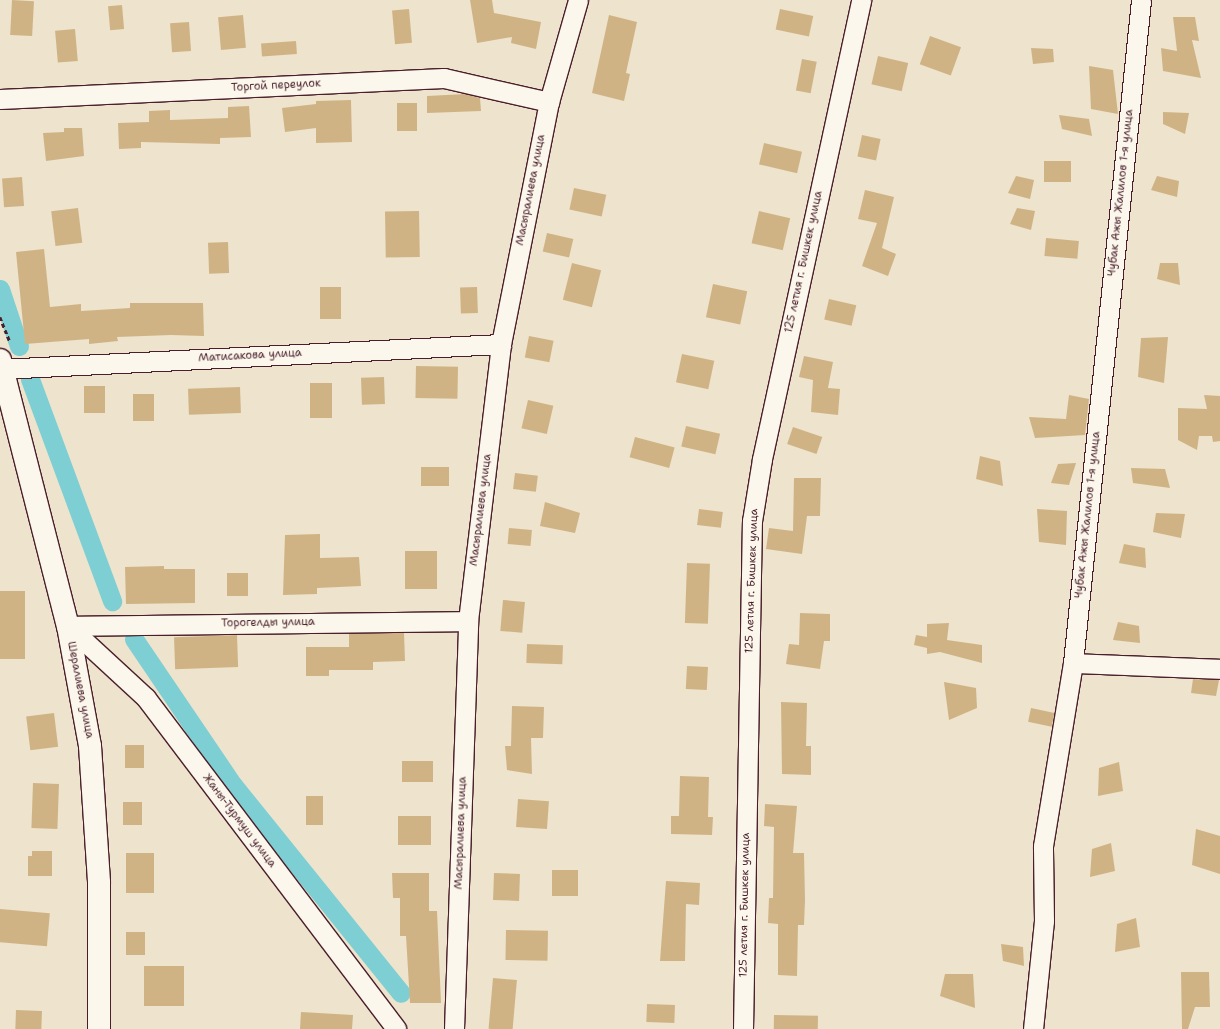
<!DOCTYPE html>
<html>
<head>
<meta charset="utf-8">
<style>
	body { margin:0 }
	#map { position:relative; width:1220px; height:1029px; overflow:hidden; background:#eee3cd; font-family:"Shantell Sans",sans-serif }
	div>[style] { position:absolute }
	.canal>* { height:19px; margin:-9.5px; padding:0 9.5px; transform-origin:9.5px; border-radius:9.5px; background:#7dcfd3 }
	.building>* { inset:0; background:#d0b385; transform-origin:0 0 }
	.path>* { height:2.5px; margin-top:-1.25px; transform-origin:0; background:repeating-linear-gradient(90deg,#4a1f2b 0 4px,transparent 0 7px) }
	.roads { filter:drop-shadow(1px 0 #4a1f2b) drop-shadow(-1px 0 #4a1f2b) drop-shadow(0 1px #4a1f2b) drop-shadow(0 -1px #4a1f2b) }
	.street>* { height:19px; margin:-9.5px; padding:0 9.5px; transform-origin:9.5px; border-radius:9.5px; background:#fbf7ec }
	.secondary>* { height:22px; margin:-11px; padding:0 11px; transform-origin:11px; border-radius:11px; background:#fbf7ec }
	span { translate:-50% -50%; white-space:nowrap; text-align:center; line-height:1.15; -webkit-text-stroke:3.5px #fbf7ec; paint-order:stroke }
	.street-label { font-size:11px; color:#4a1f2b }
</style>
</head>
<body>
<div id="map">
	<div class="canal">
		<div style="left:0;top:289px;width:60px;rotate:71.6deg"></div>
		<div style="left:30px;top:379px;width:237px;rotate:69.7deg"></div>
		<div style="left:134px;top:639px;width:176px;rotate:55.9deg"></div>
		<div style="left:233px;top:785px;width:267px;rotate:51.1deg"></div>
	</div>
	<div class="building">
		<div style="left:12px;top:0;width:22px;height:35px;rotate:3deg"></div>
		<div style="clip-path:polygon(470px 0,492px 0,494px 13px,541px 22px,536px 49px,511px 43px,512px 37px,477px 43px)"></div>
		<div style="left:122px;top:5px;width:24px;height:14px;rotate:85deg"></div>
		<div style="left:409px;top:9px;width:34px;height:17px;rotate:85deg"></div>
		<div style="left:780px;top:9px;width:34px;height:21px;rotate:12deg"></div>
		<div style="left:243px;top:15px;width:33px;height:25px;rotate:85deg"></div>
		<div style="clip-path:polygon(609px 15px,637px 22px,626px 73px,630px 74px,624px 101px,592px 93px)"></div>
		<div style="clip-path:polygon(1173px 17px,1195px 17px,1199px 41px,1192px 40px,1201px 78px,1163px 71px,1161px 48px,1177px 51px)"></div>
		<div style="left:189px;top:22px;width:29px;height:19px;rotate:86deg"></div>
		<div style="left:75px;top:29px;width:32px;height:20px;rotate:85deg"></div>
		<div style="left:930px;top:36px;width:33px;height:30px;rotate:20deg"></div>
		<div style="left:296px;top:41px;width:13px;height:35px;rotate:86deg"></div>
		<div style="clip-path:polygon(1031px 48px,1053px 49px,1054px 62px,1033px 64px)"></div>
		<div style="left:878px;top:56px;width:31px;height:29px;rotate:13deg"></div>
		<div style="left:802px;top:59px;width:15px;height:32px;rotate:11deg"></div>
		<div style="clip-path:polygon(1089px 66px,1113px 70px,1118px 114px,1091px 109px)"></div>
		<div style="clip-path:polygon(466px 94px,480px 98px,481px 111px,427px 113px,427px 96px)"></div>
		<div style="clip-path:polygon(351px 100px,352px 142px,316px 143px,316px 128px,285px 132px,282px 108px,316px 104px,316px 101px)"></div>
		<div style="left:397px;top:103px;width:20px;height:28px"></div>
		<div style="clip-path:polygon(249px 106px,251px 137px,220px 138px,220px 144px,141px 142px,141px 148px,119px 149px,118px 123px,149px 122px,149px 111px,170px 110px,170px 120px,228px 118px,228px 107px)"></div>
		<div style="clip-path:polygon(1163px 112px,1189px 113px,1185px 134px,1163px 124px)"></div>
		<div style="clip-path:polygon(1059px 115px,1089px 119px,1092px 136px,1062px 129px)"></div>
		<div style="clip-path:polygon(64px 128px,82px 128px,84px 156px,46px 161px,43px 133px,64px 132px)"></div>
		<div style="left:862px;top:135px;width:19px;height:22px;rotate:12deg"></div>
		<div style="left:764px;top:143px;width:39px;height:22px;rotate:13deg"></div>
		<div style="left:1044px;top:161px;width:27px;height:21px"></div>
		<div style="clip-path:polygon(1016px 176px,1034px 180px,1030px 199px,1008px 193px)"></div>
		<div style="clip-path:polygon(1157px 176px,1179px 181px,1177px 197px,1151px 190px)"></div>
		<div style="left:22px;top:177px;width:29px;height:20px;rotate:86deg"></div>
		<div style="left:574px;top:188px;width:33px;height:22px;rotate:12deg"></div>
		<div style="clip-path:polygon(865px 190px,894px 197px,882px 248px,896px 254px,888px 276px,862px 266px,877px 223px,858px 219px)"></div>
		<div style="left:78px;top:208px;width:35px;height:27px;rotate:83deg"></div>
		<div style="clip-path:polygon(1017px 208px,1035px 211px,1031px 230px,1010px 224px)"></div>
		<div style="left:419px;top:211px;width:46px;height:34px;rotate:89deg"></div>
		<div style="left:759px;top:211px;width:32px;height:33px;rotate:13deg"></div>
		<div style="left:547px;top:233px;width:27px;height:19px;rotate:13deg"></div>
		<div style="left:1046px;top:238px;width:33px;height:18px;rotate:5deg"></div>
		<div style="left:228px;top:242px;width:31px;height:20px;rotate:88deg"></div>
		<div style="clip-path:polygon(44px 249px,50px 307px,81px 304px,81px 311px,130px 308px,130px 303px,203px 303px,204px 336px,171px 335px,117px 337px,118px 341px,89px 344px,89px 339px,25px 344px,16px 252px)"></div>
		<div style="left:572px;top:263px;width:30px;height:38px;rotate:14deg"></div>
		<div style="clip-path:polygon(1160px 263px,1178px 263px,1180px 285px,1157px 279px)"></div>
		<div style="left:713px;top:284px;width:35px;height:34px;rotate:12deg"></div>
		<div style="left:320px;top:287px;width:21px;height:32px"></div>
		<div style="left:477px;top:287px;width:26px;height:17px;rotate:88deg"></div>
		<div style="left:829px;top:299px;width:28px;height:21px;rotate:13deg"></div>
		<div style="left:529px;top:336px;width:25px;height:22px;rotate:11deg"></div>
		<div style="clip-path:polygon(1168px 337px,1164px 383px,1138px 377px,1141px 338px)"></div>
		<div style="left:682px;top:354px;width:33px;height:29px;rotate:12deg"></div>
		<div style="clip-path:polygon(804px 356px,833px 362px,828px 388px,840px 389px,838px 415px,811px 412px,813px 380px,799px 377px)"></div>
		<div style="left:416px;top:366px;width:42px;height:32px;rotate:1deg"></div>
		<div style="left:384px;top:377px;width:27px;height:23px;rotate:88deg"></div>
		<div style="left:310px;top:383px;width:22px;height:35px"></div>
		<div style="left:84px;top:386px;width:21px;height:27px"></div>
		<div style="left:240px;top:387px;width:26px;height:52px;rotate:88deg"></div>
		<div style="left:133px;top:394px;width:21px;height:27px"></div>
		<div style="clip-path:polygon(1069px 395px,1089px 399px,1085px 435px,1035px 438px,1029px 417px,1066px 419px)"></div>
		<div style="clip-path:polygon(1204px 395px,1220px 396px,1220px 441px,1213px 442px,1212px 436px,1199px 436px,1197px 450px,1178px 440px,1178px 408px,1207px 409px)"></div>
		<div style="left:528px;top:400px;width:26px;height:29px;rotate:13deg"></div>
		<div style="left:686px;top:426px;width:35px;height:21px;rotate:13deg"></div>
		<div style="left:793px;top:427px;width:31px;height:18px;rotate:19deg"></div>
		<div style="left:635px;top:437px;width:41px;height:21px;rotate:15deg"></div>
		<div style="clip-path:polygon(980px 456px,1000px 461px,1003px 486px,976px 479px)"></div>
		<div style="clip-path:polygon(1076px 463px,1069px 485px,1051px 483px,1058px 464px)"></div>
		<div style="left:449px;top:467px;width:19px;height:28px;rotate:90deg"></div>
		<div style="clip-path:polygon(1131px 468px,1165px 469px,1170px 488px,1133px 483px)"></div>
		<div style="left:515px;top:473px;width:23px;height:16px;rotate:7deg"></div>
		<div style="clip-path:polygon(794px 478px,821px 478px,820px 516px,807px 516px,802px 554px,766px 549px,769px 528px,793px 531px)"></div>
		<div style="clip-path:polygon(545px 502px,580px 513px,575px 533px,540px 526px)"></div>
		<div style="left:699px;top:509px;width:24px;height:16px;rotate:7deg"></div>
		<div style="clip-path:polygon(1037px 509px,1067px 511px,1066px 545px,1039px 542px)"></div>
		<div style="clip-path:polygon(1156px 513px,1185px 514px,1181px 538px,1153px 532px)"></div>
		<div style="left:509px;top:528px;width:23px;height:16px;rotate:5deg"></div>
		<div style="clip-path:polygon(320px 534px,320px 558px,359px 557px,361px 586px,317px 588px,317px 594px,283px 595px,285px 535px)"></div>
		<div style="clip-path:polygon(1124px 544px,1145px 548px,1146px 568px,1119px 563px)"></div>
		<div style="left:405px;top:551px;width:32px;height:38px"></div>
		<div style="left:687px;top:563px;width:23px;height:60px;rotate:2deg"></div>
		<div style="clip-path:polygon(164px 566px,164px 569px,195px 569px,195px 603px,126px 604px,125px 567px)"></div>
		<div style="left:227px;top:573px;width:21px;height:23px"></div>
		<div style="left:0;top:591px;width:25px;height:68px"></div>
		<div style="left:503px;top:600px;width:22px;height:31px;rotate:5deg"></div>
		<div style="clip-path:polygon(800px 613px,830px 614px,830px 641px,824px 641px,820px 669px,786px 664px,789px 644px,799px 645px)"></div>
		<div style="clip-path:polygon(1118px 622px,1139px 626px,1140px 643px,1113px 640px)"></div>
		<div style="clip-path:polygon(949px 623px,947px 640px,982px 645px,982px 663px,940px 652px,927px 654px,927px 648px,914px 645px,916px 635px,927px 637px,927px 624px)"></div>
		<div style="clip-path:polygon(349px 633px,404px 633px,405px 661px,373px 662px,373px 670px,329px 670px,329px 676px,306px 676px,306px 647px,349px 647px)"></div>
		<div style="left:237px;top:635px;width:32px;height:63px;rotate:88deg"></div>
		<div style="left:527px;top:644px;width:36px;height:19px;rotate:2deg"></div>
		<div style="left:687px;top:666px;width:21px;height:23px;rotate:3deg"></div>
		<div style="clip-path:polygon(1193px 679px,1219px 680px,1216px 696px,1191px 693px)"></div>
		<div style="clip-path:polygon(944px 682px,976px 688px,977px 708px,949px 720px)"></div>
		<div style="clip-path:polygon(781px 702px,807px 703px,806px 746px,811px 746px,811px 775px,782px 774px)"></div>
		<div style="clip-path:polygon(512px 706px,544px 707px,543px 738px,531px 738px,532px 774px,507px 770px,505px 746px,511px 746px)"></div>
		<div style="left:1031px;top:708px;width:24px;height:14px;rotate:12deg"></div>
		<div style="left:54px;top:713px;width:34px;height:28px;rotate:83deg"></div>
		<div style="left:144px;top:745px;width:23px;height:19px;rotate:90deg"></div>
		<div style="left:433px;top:761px;width:21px;height:31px;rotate:90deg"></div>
		<div style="clip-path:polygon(1119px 762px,1123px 791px,1098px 796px,1099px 768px)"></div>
		<div style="clip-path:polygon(680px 776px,709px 777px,708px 817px,713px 817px,712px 835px,671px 834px,671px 816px,679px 816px)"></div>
		<div style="left:33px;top:783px;width:26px;height:45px;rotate:2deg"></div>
		<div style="left:306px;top:796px;width:17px;height:29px"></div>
		<div style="left:518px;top:799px;width:31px;height:28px;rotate:4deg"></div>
		<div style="left:142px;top:802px;width:23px;height:19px;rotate:90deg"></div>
		<div style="clip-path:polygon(765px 804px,797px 806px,793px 853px,804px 853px,805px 900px,804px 925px,798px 925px,797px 976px,778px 975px,778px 924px,768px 923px,769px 898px,773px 898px,774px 827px,764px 826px)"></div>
		<div style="left:398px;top:816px;width:33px;height:29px"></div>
		<div style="clip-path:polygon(1196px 829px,1220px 836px,1220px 874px,1192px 865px)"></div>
		<div style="clip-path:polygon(1111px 843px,1115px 871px,1090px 877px,1092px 849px)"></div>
		<div style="clip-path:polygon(32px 851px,52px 851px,52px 876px,28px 876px,28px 856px,32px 856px)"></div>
		<div style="left:126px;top:853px;width:28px;height:40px"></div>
		<div style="left:552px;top:870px;width:26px;height:26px"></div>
		<div style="clip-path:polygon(392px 873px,429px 873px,429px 911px,437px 911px,441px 1003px,410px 1003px,406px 936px,400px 936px,400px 898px,393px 898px)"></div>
		<div style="left:494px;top:873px;width:26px;height:27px;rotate:2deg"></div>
		<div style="clip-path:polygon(666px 881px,700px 883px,699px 905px,686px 904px,685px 961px,660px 961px)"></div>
		<div style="left:0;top:909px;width:50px;height:33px;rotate:5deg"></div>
		<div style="clip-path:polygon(1136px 918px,1140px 947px,1115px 952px,1117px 924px)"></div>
		<div style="left:506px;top:930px;width:42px;height:30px;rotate:1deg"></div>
		<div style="left:126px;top:932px;width:19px;height:23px"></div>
		<div style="clip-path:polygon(1001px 944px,1023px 947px,1024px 966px,1003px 961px)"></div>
		<div style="left:144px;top:966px;width:40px;height:40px"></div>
		<div style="clip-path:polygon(1181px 972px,1209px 972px,1210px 1007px,1195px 1007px,1188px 1029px,1182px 1029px)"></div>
		<div style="clip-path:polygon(945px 974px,973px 974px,975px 1008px,940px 996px)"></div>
		<div style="left:493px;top:978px;width:24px;height:51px;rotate:5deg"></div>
		<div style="left:647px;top:1004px;width:28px;height:18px;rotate:2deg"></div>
		<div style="left:16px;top:1010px;width:26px;height:19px;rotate:2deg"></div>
		<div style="clip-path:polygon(301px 1012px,353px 1015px,352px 1029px,300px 1029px)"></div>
		<div style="left:774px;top:1015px;width:44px;height:14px;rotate:1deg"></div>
	</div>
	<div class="path">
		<div style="left:0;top:317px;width:27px;rotate:68deg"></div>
	</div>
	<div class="roads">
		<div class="street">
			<div style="left:0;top:99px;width:444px;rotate:-2.7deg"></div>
			<div style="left:444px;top:78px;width:108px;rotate:12.9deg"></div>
			<div style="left:0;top:369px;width:502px;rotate:-2.86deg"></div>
			<div style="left:68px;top:626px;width:106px;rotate:42.7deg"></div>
			<div style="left:146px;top:698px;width:415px;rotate:52.9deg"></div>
			<div style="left:68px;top:626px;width:400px;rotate:-0.7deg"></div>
			<div style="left:1073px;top:663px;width:147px;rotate:2.3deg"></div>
			<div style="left:454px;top:1029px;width:408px;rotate:-88deg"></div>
			<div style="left:468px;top:621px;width:279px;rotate:-83.2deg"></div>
			<div style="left:501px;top:344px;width:247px;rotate:-78.8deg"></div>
			<div style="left:549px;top:102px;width:106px;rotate:-74.1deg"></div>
			<div style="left:743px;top:1029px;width:508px;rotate:-88.99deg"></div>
			<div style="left:752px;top:521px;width:63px;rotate:-80.8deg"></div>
			<div style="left:762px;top:459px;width:470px;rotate:-77.8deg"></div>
			<div style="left:1033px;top:1029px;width:109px;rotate:-84.2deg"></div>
			<div style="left:1044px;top:921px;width:75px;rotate:-90.8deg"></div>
			<div style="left:1043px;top:846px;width:185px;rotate:-80.7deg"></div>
			<div style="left:1073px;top:663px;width:666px;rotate:-84.14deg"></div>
		</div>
		<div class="secondary">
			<div style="left:0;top:360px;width:275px;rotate:75.7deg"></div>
			<div style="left:68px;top:626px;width:122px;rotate:79.6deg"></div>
			<div style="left:90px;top:746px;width:137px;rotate:86.2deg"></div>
			<div style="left:99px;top:883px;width:146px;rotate:90deg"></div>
		</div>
	</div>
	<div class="street-label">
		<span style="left:276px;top:86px;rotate:-3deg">Торгой переулок</span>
		<span style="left:531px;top:190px;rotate:-79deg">Масыралиева улица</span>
		<span style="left:1121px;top:193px;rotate:-84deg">Чубак Ажы Жалилов 1-я улица</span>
		<span style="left:804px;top:262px;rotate:-78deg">125 летия г. Бишкек улица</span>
		<span style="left:250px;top:356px;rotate:-3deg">Матисакова улица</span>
		<span style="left:481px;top:510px;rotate:-83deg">Масыралиева улица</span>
		<span style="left:1088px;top:515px;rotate:-84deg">Чубак Ажы Жалилов 1-я улица</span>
		<span style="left:752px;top:581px;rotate:-88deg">125 летия г. Бишкек улица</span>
		<span style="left:268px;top:623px;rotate:-1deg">Торогелды улица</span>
		<span style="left:80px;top:690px;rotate:79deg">Шералиева улица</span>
		<span style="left:239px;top:821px;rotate:53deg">Жаны-Турмуш улица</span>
		<span style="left:461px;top:833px;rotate:-88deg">Масыралиева улица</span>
		<span style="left:745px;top:905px;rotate:-89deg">125 летия г. Бишкек улица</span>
	</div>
</div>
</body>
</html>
